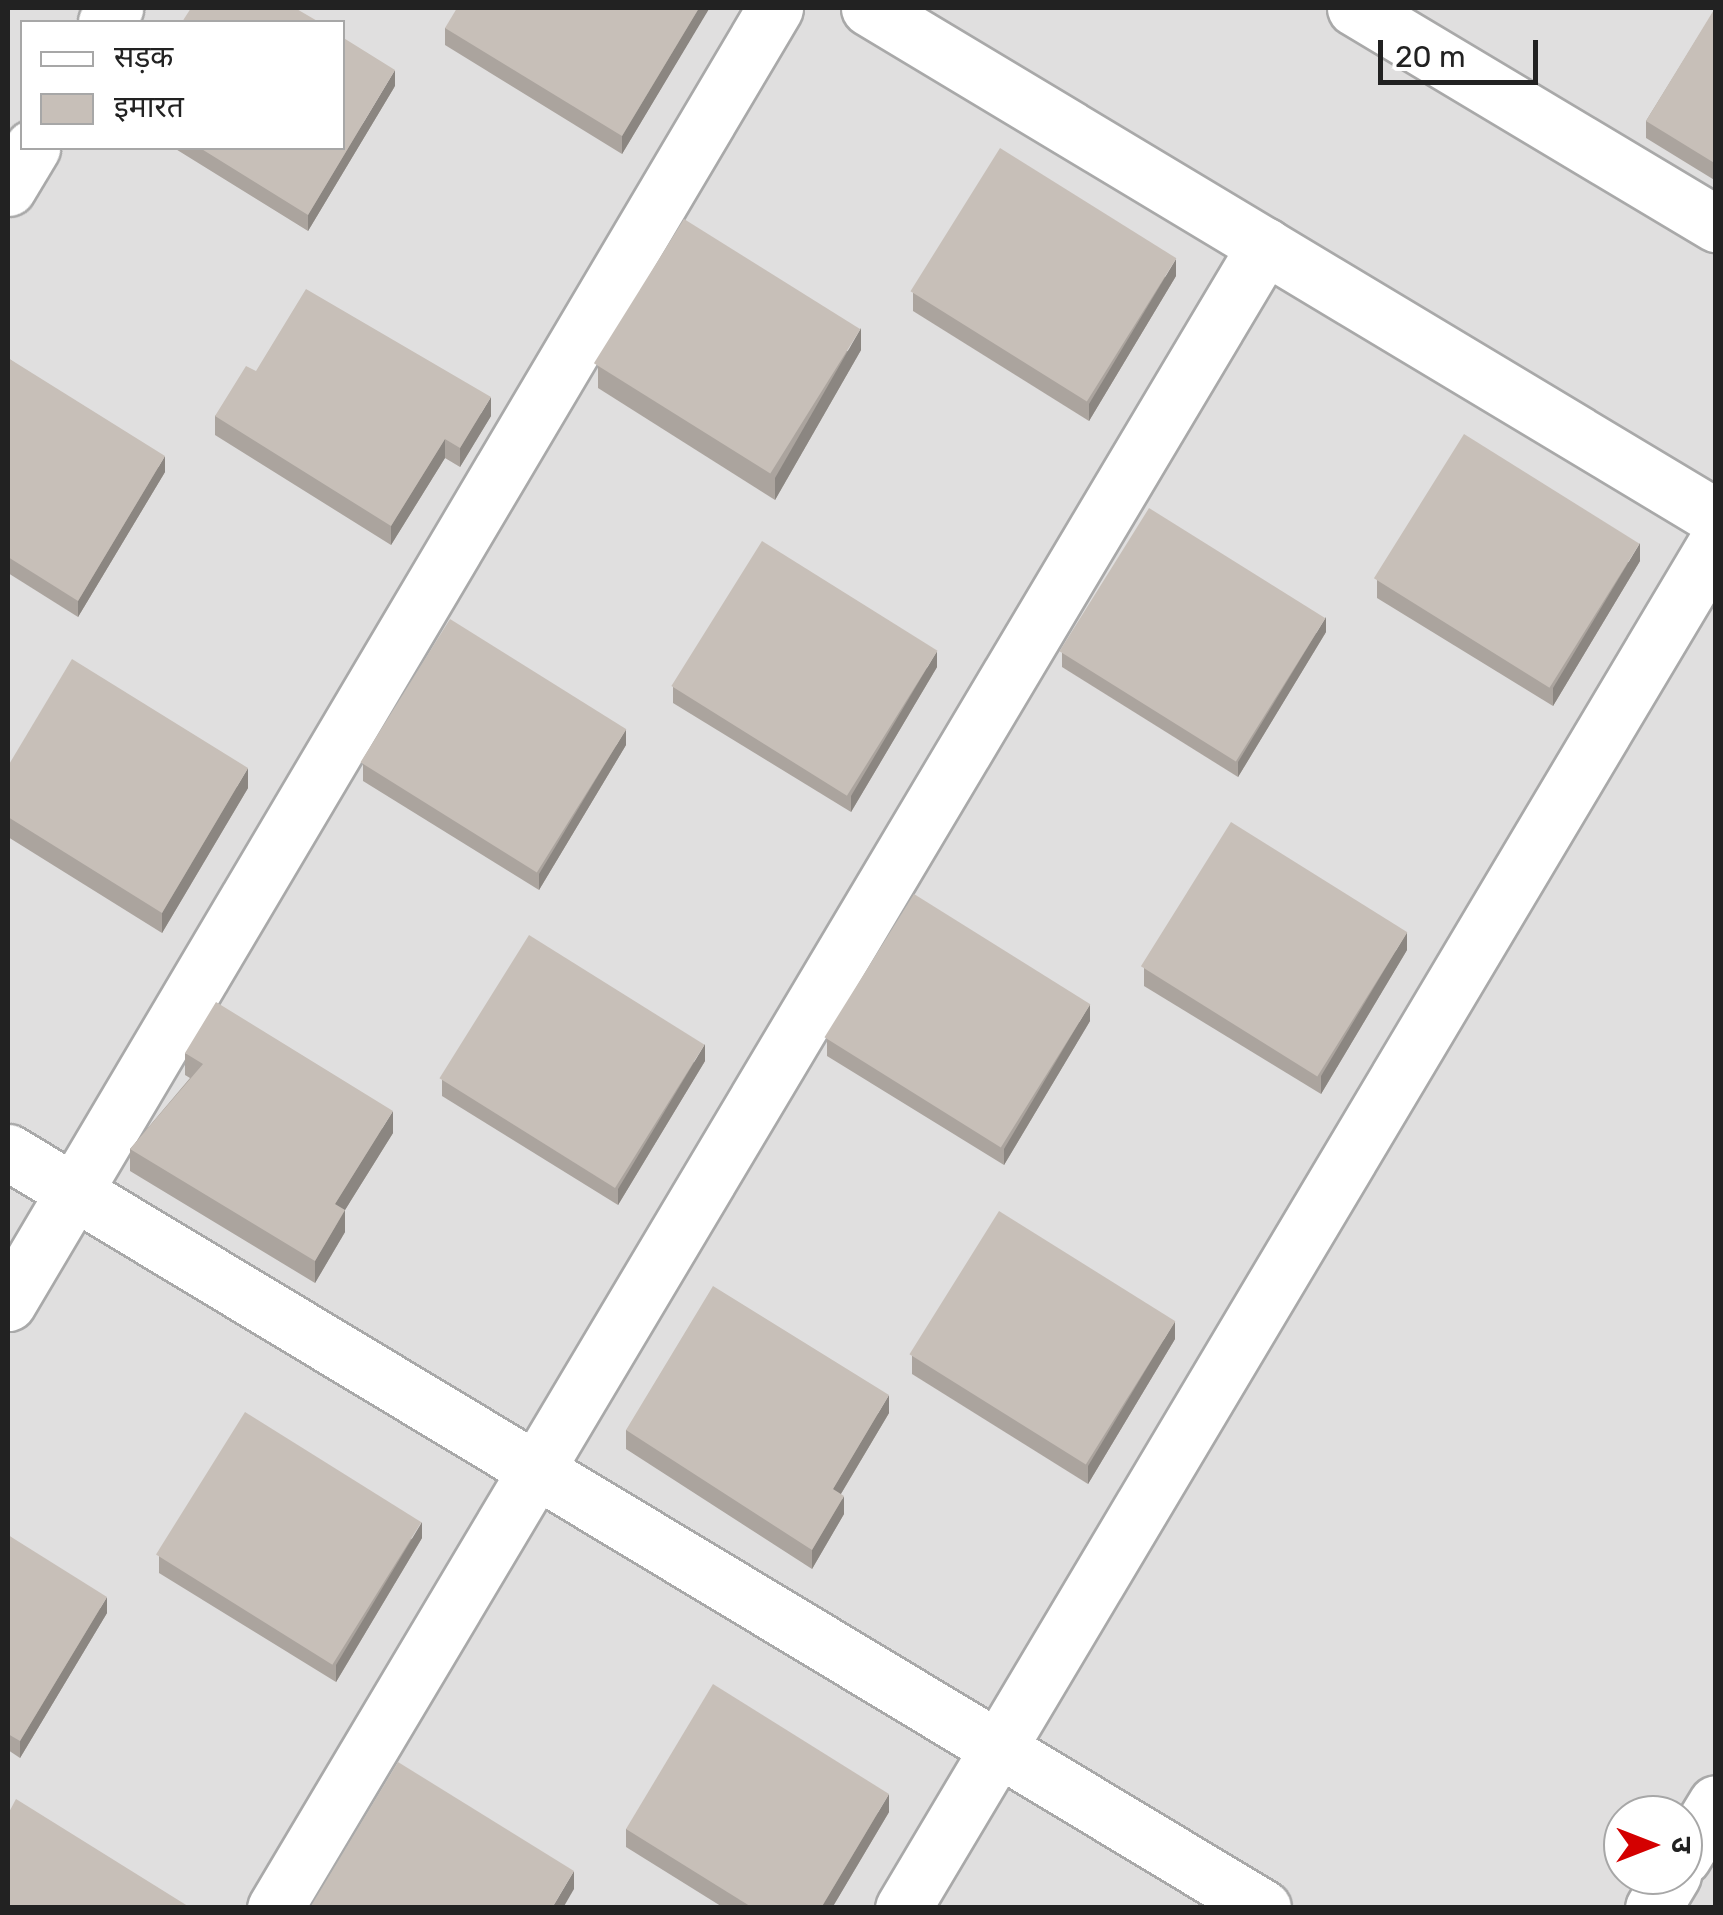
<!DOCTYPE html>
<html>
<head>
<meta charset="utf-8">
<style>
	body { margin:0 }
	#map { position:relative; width:1723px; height:1915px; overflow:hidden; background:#f2efe9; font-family:Rubik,"Noto Sans Devanagari",sans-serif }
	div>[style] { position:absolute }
	.residential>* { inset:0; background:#e0dfdf }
	.roads { filter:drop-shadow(2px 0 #a9a9a9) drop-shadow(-2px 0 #a9a9a9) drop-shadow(0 2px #a9a9a9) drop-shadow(0 -2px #a9a9a9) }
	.minor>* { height:55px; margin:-27.5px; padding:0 27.5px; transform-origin:27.5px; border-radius:27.5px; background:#fff }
	.wall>* { inset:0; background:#aba49e }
	.shaded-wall>* { inset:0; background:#8b8681 }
	.building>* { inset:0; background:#c7bfb8; transform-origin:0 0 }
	span { translate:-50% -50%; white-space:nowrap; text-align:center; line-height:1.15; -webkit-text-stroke:10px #fff; paint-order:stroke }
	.frame { position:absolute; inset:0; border:10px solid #222; pointer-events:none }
	.legend { position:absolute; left:20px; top:20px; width:325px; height:130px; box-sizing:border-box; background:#fff; border:2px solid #a7a7a7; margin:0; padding:12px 18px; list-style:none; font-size:30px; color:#222 }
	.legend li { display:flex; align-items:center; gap:20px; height:50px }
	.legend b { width:50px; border:2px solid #a7a7a7 }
	.north { position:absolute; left:1603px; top:1795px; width:100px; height:100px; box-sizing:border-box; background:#fff; border:2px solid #a7a7a7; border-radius:50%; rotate:90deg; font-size:28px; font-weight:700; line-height:40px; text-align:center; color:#222 }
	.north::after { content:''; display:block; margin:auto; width:35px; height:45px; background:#d40000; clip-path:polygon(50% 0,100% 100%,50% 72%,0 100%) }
	.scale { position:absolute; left:1378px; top:40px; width:160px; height:45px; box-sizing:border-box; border:5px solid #222; border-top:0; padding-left:12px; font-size:30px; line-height:35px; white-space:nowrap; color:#222; -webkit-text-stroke:8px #fff; paint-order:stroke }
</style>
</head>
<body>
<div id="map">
	<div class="residential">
		<div style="clip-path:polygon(evenodd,8px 8px,1715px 8px,1715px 1907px,8px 1907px,8px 8px,22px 22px,342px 22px,342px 148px,22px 148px,22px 22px,8px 8px,1623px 1815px,1683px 1815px,1683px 1875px,1623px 1875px,1623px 1815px)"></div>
	</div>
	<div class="roads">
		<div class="minor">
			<div style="left:869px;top:8px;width:988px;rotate:31deg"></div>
			<div style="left:1355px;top:8px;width:421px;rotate:30.9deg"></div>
			<div style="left:106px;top:22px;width:17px;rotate:-57deg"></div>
			<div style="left:8px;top:188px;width:47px;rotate:-59deg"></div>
			<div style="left:8px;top:1152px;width:1465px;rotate:31.06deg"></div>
			<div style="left:8px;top:1303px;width:1505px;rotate:-59.36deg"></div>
			<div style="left:1683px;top:1857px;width:63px;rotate:-58.6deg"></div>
			<div style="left:275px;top:1908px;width:1935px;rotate:-59.22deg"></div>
			<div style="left:903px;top:1908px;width:1589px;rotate:-59.22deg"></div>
			<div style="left:1653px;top:1908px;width:39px;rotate:-59deg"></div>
		</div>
	</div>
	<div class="wall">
		<div style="clip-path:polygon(709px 8px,622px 154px,445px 45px,445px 28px)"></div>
		<div style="clip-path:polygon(1716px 8px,1716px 181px,1646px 138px,1646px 121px)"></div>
		<div style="clip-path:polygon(395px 86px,308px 231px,174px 148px,342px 148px)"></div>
		<div style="clip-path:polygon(1176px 276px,1089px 421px,913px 311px,913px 293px)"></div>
		<div style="clip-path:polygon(861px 350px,775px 500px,598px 388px,598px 366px)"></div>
		<div style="clip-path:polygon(8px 358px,165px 472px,78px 617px,8px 573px)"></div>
		<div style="clip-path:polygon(256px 371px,491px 416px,460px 467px,445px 458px,391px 545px,215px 435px,215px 416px)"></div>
		<div style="clip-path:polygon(1640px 561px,1553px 706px,1377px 598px,1377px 580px)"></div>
		<div style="clip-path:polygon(1326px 632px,1238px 777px,1062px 667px,1062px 653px)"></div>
		<div style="clip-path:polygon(937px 667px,851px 812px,673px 703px,673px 687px)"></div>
		<div style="clip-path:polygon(626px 745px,539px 890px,363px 781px,363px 764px)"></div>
		<div style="clip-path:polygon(8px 766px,248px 788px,162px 933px,8px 837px)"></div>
		<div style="clip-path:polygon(1407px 950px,1321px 1094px,1144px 986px,1144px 968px)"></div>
		<div style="clip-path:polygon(1090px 1021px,1004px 1165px,827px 1056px,827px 1039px)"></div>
		<div style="clip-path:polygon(185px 1053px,393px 1133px,345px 1210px,345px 1232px,315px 1283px,130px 1171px,130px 1149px,190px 1078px,185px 1075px)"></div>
		<div style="clip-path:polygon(705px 1061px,618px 1205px,442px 1096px,442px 1080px)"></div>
		<div style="clip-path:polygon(1175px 1339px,1088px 1484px,912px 1374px,912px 1356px)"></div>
		<div style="clip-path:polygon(889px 1413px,841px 1494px,844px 1514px,812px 1569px,626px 1449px,626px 1430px)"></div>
		<div style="clip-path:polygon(8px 1535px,107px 1613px,20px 1758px,8px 1750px)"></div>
		<div style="clip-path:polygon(422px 1538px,336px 1682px,159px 1573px,159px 1556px)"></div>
		<div style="clip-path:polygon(889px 1812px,832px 1908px,724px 1908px,626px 1847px,626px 1829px)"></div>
	</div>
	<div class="shaded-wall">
		<div style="clip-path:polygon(699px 8px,709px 8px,709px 9px,622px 154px,622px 136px)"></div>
		<div style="clip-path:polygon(395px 70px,395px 86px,308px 231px,308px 215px)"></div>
		<div style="clip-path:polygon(1176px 259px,1176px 276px,1089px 421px,1089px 404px)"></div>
		<div style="clip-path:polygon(861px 328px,861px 350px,775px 500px,775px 478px)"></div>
		<div style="clip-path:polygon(491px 397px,491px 416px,460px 467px,460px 448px)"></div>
		<div style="clip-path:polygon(445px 439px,445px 458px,391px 545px,391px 526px)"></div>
		<div style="clip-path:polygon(165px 456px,165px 472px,78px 617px,78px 601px)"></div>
		<div style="clip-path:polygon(1640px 543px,1640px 561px,1553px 706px,1553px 688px)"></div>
		<div style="clip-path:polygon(1326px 617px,1326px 632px,1238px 777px,1238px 762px)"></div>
		<div style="clip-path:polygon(937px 651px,937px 667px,851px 812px,851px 796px)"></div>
		<div style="clip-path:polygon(626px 729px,626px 745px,539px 890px,539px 874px)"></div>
		<div style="clip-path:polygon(248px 768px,248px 788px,162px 933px,162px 913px)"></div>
		<div style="clip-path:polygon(1407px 932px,1407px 950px,1321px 1094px,1321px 1076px)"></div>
		<div style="clip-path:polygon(1090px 1004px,1090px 1021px,1004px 1165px,1004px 1149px)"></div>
		<div style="clip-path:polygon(705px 1044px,705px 1061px,618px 1205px,618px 1189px)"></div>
		<div style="clip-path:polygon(393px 1111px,393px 1133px,335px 1226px,335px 1204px)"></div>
		<div style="clip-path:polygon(345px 1210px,345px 1232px,315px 1283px,315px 1261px)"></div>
		<div style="clip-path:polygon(1175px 1321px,1175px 1339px,1088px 1484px,1088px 1466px)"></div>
		<div style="clip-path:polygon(889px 1395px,889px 1413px,833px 1507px,833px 1489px)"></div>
		<div style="clip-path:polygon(844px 1496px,844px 1514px,812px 1569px,812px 1550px)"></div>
		<div style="clip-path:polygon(422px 1522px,422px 1538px,336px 1682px,336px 1665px)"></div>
		<div style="clip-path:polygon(107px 1597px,107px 1613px,20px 1758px,20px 1741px)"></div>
		<div style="clip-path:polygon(889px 1794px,889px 1812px,832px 1908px,821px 1908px)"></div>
		<div style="clip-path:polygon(574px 1871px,574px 1889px,563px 1908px,552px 1908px)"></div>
	</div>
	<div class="building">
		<div style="clip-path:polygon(191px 8px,295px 8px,319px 22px,182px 22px)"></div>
		<div style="clip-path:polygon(457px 8px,699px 8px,622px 136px,445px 28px)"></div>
		<div style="clip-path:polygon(1715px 8px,1716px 8px,1716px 164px,1646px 121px)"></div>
		<div style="clip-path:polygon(342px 37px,395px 70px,308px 215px,200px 148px,342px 148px)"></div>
		<div style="left:1000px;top:148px;width:208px;height:169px;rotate:32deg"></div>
		<div style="left:684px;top:219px;width:208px;height:170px;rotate:32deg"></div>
		<div style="clip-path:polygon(306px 289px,491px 397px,460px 448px,445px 439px,391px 526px,215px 416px,246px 366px,256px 371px)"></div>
		<div style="clip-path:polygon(8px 358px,165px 456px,78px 601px,8px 557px)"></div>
		<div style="left:1464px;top:434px;width:207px;height:170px;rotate:32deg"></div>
		<div style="left:1149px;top:508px;width:208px;height:169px;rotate:32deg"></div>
		<div style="left:762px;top:541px;width:207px;height:171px;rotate:32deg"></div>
		<div style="left:450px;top:619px;width:208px;height:169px;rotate:32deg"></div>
		<div style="clip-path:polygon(72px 659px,248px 768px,162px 913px,8px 817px,8px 766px)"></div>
		<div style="left:1231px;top:822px;width:208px;height:170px;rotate:32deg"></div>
		<div style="left:914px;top:894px;width:208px;height:169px;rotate:32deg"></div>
		<div style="left:529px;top:935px;width:207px;height:169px;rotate:32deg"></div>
		<div style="clip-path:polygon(216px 1002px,393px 1111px,335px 1204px,345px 1210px,315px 1261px,130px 1149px,203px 1064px,185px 1053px)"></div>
		<div style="left:999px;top:1211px;width:208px;height:169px;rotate:32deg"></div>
		<div style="clip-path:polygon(713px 1286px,889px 1395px,833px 1489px,844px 1496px,812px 1550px,626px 1430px)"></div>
		<div style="left:245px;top:1412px;width:208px;height:168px;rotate:32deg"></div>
		<div style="clip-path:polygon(8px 1535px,107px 1597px,20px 1741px,8px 1734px)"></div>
		<div style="clip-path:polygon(713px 1684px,889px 1794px,821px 1908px,753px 1908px,626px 1829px)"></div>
		<div style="clip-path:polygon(398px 1762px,574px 1871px,552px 1908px,314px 1908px,311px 1906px)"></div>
		<div style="clip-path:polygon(16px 1799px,191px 1908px,8px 1908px,8px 1814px)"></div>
	</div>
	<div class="frame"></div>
	<ul class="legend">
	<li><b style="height:12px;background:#fff"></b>सड़क</li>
	<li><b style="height:28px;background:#c7bfb8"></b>इमारत</li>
	</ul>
	<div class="north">उ</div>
	<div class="scale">20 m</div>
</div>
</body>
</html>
